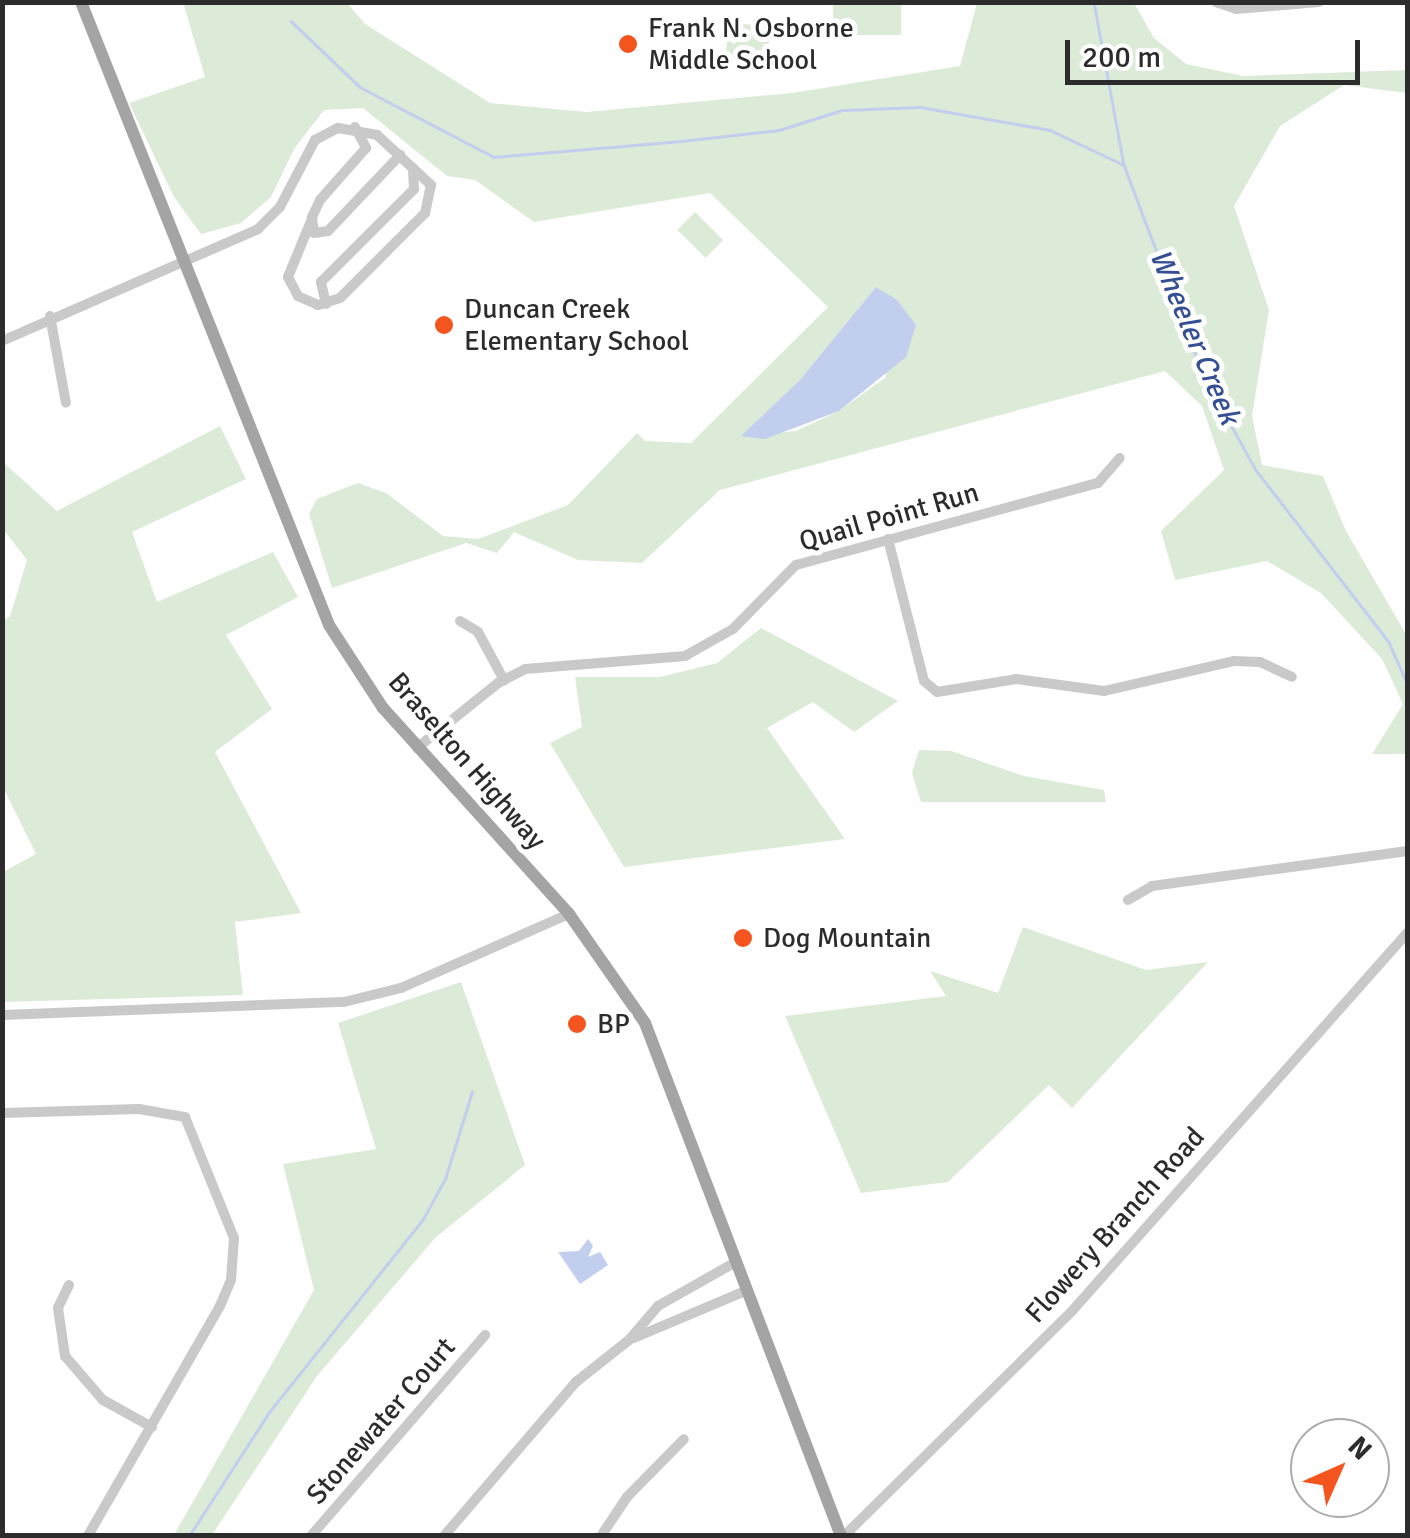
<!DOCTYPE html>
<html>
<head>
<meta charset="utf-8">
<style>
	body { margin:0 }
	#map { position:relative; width:1410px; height:1538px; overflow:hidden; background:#fff; font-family:Signika,sans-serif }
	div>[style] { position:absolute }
	.green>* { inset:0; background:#dcebd8; transform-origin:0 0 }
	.water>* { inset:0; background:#c2ceed }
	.stream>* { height:2.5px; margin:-1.25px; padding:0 1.25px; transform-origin:1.25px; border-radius:1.25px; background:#c2ceed }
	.minor>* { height:10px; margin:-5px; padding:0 5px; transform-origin:5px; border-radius:5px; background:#c9c9c9 }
	.major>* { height:12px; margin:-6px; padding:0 6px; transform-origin:6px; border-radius:6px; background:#a4a4a4 }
	.dots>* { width:28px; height:28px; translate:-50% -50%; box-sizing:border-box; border:5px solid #fff; border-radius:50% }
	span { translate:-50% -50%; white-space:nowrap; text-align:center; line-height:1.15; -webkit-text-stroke:10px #fff; paint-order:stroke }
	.poi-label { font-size:28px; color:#2c2c2c }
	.left { translate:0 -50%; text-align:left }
	.street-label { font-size:28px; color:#2c2c2c }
	.water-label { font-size:30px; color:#344f94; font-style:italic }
	.frame { position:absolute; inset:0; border:5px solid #2c2c2c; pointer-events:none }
	.north { position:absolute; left:1290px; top:1418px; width:100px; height:100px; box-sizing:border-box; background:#fff; border:2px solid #ababab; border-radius:50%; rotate:45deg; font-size:28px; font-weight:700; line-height:40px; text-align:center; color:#2c2c2c }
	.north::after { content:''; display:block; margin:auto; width:35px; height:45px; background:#f4551e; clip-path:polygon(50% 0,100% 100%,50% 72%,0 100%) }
	.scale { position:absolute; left:1065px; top:40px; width:295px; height:45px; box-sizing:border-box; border:5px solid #2c2c2c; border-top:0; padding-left:12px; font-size:30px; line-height:35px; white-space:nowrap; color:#2c2c2c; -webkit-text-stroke:8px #fff; paint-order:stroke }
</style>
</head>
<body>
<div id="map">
	<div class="green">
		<div style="clip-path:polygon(evenodd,183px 2px,347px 3px,365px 24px,490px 103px,587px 112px,792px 93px,960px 66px,977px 3px,1134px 3px,1154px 38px,1186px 64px,1243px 76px,1407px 70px,1407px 93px,1344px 85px,1280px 126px,1234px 206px,1269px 310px,1252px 416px,1262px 465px,1323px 476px,1346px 531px,1407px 636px,1407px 754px,1372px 754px,1403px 704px,1382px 659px,1321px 593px,1267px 561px,1175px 580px,1161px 531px,1224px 470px,1202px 406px,1165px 371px,720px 490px,642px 563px,578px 560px,514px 532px,497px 553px,466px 543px,332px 588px,309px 514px,317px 499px,358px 483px,386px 493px,443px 536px,478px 539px,568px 505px,637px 433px,645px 441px,691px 443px,828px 307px,710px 193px,534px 222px,475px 180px,447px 176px,363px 108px,324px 110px,294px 149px,271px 197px,241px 223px,201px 234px,174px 197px,129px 103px,205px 77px,183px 2px,876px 287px,886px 377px,839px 411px,796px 431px,743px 436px,799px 381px,876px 287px)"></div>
		<div style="left:833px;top:3px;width:68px;height:32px"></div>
		<div style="left:728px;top:23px;width:42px;height:36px;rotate:4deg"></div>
		<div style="left:695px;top:212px;width:40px;height:25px;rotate:45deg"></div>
		<div style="clip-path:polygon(220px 426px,246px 479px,132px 532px,157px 602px,273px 552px,298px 597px,226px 635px,272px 709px,215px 752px,301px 913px,235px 922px,243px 995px,3px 1002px,3px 872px,36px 854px,3px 787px,3px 621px,10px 616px,27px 560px,3px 529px,3px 462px,57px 511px)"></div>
		<div style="clip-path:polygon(761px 628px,898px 701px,854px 732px,813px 702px,767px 728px,845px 839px,624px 867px,550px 743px,582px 727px,575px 677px,660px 677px,717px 663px)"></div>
		<div style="clip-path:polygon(919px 750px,951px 751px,1024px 776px,1104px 790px,1106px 802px,921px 802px,912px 773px)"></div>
		<div style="clip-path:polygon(1023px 927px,1146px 970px,1208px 962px,1072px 1108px,1049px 1085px,948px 1182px,861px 1193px,785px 1016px,946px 996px,930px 971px,998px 993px)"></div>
		<div style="clip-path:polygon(461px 982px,525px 1165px,435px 1238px,317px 1376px,212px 1535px,174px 1535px,314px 1290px,283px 1164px,376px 1149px,338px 1023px)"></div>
	</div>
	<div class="water">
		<div style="clip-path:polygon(876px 287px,897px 300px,916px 325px,906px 357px,839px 411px,765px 439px,741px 436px,799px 381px)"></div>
		<div style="clip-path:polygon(588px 1239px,593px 1246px,588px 1257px,600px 1252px,608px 1265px,580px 1284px,558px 1252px,579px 1251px)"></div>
	</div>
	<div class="stream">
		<div style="left:1094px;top:2px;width:166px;rotate:79.6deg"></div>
		<div style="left:1124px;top:165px;width:223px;rotate:69.3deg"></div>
		<div style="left:1203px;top:374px;width:110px;rotate:61.1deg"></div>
		<div style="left:1256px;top:470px;width:217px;rotate:52.3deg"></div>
		<div style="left:1389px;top:642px;width:47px;rotate:66.2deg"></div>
		<div style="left:291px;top:21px;width:95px;rotate:43.7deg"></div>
		<div style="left:360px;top:87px;width:151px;rotate:27.6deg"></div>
		<div style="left:494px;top:157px;width:188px;rotate:-4.9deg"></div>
		<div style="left:681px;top:141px;width:99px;rotate:-6.4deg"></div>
		<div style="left:779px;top:130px;width:67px;rotate:-17.4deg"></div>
		<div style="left:843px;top:110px;width:77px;rotate:-2.2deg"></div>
		<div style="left:920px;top:107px;width:132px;rotate:10deg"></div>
		<div style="left:1050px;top:130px;width:82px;rotate:25.3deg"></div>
		<div style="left:189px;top:1536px;width:149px;rotate:-57.1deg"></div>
		<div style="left:270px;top:1411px;width:246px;rotate:-51.4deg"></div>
		<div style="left:423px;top:1219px;width:46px;rotate:-61.2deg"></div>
		<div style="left:445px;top:1179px;width:91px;rotate:-72.8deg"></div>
	</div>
	<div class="minor">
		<div style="left:1216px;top:2px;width:21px;rotate:19deg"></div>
		<div style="left:1236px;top:9px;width:83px;rotate:-4.8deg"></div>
		<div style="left:355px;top:127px;width:24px;rotate:62deg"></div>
		<div style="left:366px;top:148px;width:69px;rotate:131.5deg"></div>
		<div style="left:320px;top:200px;width:19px;rotate:115deg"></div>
		<div style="left:312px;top:217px;width:16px;rotate:83deg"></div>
		<div style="left:314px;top:233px;width:14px;rotate:-8deg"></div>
		<div style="left:328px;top:231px;width:105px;rotate:-46.5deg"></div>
		<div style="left:326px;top:304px;width:23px;rotate:-103deg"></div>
		<div style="left:321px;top:282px;width:132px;rotate:-45deg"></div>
		<div style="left:414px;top:189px;width:21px;rotate:-93deg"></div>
		<div style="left:50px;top:316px;width:88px;rotate:79.6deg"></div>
		<div style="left:2px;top:341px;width:279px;rotate:-23.6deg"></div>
		<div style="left:258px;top:229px;width:31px;rotate:-45deg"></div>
		<div style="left:280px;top:207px;width:76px;rotate:-62.4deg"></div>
		<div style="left:315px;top:140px;width:26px;rotate:-28deg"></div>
		<div style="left:338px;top:128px;width:40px;rotate:10deg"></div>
		<div style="left:377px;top:135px;width:74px;rotate:42.8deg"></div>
		<div style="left:431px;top:185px;width:29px;rotate:102deg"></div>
		<div style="left:425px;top:213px;width:120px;rotate:135deg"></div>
		<div style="left:340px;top:298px;width:23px;rotate:162deg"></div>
		<div style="left:318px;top:305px;width:22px;rotate:-156deg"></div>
		<div style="left:298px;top:296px;width:21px;rotate:-118deg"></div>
		<div style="left:288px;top:277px;width:61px;rotate:-67.7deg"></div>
		<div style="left:888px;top:539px;width:146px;rotate:75.8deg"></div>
		<div style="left:924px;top:681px;width:17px;rotate:40deg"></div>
		<div style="left:937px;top:692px;width:80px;rotate:-9.3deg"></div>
		<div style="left:1016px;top:679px;width:89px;rotate:7.8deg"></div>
		<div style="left:1104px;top:691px;width:133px;rotate:-13deg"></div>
		<div style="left:1234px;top:661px;width:26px;rotate:2deg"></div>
		<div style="left:1260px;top:662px;width:35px;rotate:25deg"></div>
		<div style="left:460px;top:621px;width:21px;rotate:31deg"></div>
		<div style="left:478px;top:632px;width:55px;rotate:61.6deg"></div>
		<div style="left:417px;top:748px;width:104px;rotate:-38.7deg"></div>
		<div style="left:498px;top:683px;width:30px;rotate:-27deg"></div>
		<div style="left:525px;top:669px;width:161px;rotate:-4.6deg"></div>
		<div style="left:685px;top:656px;width:55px;rotate:-29.4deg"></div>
		<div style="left:733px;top:629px;width:90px;rotate:-45.5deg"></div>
		<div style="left:796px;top:565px;width:313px;rotate:-15.2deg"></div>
		<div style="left:1098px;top:483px;width:33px;rotate:-49deg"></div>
		<div style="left:1128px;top:900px;width:28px;rotate:-30deg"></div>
		<div style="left:1152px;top:886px;width:258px;rotate:-7.8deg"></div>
		<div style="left:2px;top:1015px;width:342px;rotate:-2.2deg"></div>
		<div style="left:344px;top:1002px;width:59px;rotate:-13.8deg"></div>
		<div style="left:401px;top:988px;width:184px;rotate:-23.8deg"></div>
		<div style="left:2px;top:1113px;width:137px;rotate:-1.7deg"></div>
		<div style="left:139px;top:1109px;width:47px;rotate:9.9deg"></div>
		<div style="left:185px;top:1117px;width:131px;rotate:68deg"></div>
		<div style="left:234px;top:1238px;width:42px;rotate:94.1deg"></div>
		<div style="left:231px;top:1280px;width:28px;rotate:113deg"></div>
		<div style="left:220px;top:1306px;width:265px;rotate:119.9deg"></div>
		<div style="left:69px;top:1285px;width:25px;rotate:116deg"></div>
		<div style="left:58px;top:1308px;width:49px;rotate:81.7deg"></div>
		<div style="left:65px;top:1356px;width:58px;rotate:49.2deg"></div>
		<div style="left:103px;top:1400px;width:56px;rotate:28.9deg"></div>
		<div style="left:634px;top:1338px;width:121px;rotate:-22.9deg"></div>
		<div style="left:311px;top:1536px;width:266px;rotate:-49.1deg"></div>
		<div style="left:444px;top:1536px;width:203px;rotate:-49.4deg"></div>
		<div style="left:576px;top:1382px;width:68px;rotate:-38.4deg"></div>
		<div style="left:629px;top:1340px;width:45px;rotate:-49.5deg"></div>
		<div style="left:658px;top:1306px;width:87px;rotate:-29.5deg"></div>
		<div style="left:601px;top:1536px;width:47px;rotate:-56.3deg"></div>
		<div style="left:627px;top:1497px;width:81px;rotate:-45.5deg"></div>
		<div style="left:844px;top:1536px;width:320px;rotate:-44.6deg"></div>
		<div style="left:1072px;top:1311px;width:506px;rotate:-48.44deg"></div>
	</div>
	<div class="major">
		<div style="left:81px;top:2px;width:671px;rotate:68.29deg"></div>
		<div style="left:329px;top:625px;width:99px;rotate:57deg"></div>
		<div style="left:383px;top:708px;width:278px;rotate:47.9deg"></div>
		<div style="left:569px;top:914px;width:133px;rotate:55.1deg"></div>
		<div style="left:645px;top:1023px;width:549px;rotate:69.09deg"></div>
	</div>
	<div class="dots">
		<div style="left:628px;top:44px;background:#f4551e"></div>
		<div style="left:444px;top:325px;background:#f4551e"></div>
		<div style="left:743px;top:938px;background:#f4551e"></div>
		<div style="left:577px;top:1024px;background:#f4551e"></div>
	</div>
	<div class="poi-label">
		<span class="left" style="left:648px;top:44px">Frank N. Osborne<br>Middle School</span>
		<span class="left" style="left:464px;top:325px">Duncan Creek<br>Elementary School</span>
		<span class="left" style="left:763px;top:938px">Dog Mountain</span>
		<span class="left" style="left:597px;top:1024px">BP</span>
	</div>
	<div class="street-label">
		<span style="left:889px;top:517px;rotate:-16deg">Quail Point Run</span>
		<span style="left:467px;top:761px;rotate:49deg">Braselton Highway</span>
		<span style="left:1115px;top:1225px;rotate:-48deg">Flowery Branch Road</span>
		<span style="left:381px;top:1421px;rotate:-49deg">Stonewater Court</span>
	</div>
	<div class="water-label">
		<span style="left:1194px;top:337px;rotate:67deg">Wheeler Creek</span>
	</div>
	<div class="frame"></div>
	<div class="north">N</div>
	<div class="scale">200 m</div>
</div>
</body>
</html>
